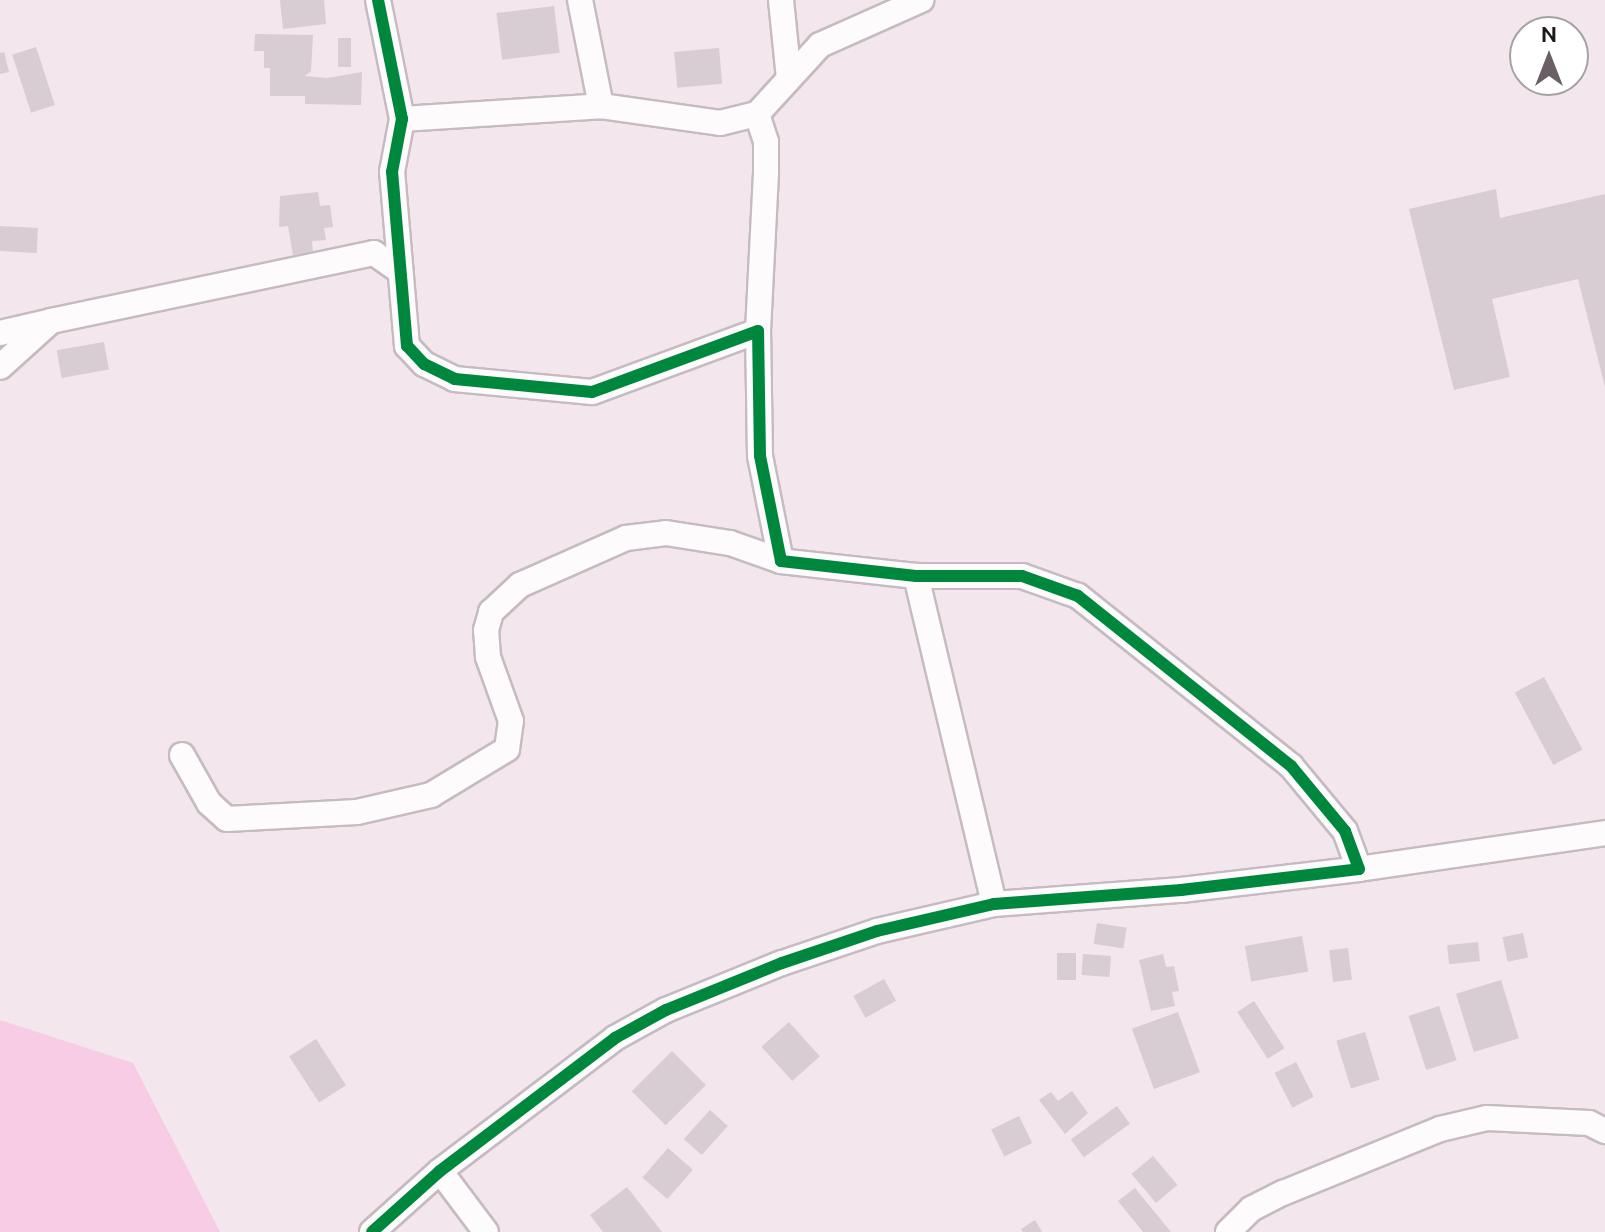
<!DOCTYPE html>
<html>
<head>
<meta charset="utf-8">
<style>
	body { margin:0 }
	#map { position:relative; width:1605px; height:1232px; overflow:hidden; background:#f3e6ed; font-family:Ubuntu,sans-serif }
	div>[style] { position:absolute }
	.green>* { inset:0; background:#f7cce4 }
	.building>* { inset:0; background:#d7cdd2; transform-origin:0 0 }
	.roads { filter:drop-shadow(2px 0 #c5bbc0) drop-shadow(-2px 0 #c5bbc0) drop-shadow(0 2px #c5bbc0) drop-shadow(0 -2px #c5bbc0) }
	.minor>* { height:24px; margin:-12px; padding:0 12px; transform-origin:12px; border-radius:12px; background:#fdfbfc }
	.cycleway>* { height:12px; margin:-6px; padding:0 6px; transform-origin:6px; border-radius:6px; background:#00873e }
	span { translate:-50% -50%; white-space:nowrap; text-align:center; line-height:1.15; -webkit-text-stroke:8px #fff; paint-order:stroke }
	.north { position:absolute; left:1509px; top:16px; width:80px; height:80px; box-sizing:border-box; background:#fff; border:2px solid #a5a2a4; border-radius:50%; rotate:0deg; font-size:22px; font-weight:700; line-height:32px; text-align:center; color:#1e171b }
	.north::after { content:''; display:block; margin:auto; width:28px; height:36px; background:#695f64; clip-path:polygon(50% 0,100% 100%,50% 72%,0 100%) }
</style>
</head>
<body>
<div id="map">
	<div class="green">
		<div style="clip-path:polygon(0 1020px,133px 1063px,220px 1232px,0 1232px)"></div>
	</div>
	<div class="building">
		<div style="clip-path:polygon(280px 0,324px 0,326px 24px,283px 29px)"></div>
		<div style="left:554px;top:6px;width:47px;height:58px;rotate:83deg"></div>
		<div style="clip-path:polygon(255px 34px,313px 35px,311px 71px,305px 76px,327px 78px,362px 72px,361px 105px,305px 104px,305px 96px,270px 96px,270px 68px,264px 68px,264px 51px,254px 51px)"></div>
		<div style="left:338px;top:38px;width:13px;height:29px"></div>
		<div style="left:36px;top:47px;width:61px;height:25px;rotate:72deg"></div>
		<div style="left:719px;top:48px;width:36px;height:45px;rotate:85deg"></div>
		<div style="clip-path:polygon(4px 52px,9px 72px,0 74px,0 53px)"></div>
		<div style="clip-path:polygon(1496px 189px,1500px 218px,1605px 194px,1605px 387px,1578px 279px,1492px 299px,1510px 377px,1454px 390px,1409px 209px)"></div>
		<div style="clip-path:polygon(318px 192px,320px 206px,330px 205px,333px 227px,324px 228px,326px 240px,312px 241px,313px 252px,293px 255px,288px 226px,279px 227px,280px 196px)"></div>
		<div style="left:0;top:226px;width:38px;height:25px;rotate:3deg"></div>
		<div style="left:104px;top:342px;width:28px;height:48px;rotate:80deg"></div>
		<div style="left:1544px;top:677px;width:82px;height:33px;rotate:62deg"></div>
		<div style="left:1097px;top:923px;width:30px;height:21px;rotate:9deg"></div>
		<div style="left:1523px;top:933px;width:25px;height:21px;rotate:78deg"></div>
		<div style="left:1302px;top:936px;width:36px;height:58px;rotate:80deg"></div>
		<div style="left:1478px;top:942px;width:19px;height:31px;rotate:84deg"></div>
		<div style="left:1348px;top:948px;width:32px;height:19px;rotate:83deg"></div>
		<div style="left:1057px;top:953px;width:19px;height:27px"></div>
		<div style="left:1083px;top:954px;width:28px;height:21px;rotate:4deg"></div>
		<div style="clip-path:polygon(1163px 954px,1166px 967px,1174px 966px,1179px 991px,1172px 992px,1175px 1006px,1151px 1011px,1139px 960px)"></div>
		<div style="left:884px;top:979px;width:25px;height:35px;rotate:61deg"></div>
		<div style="left:1501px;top:980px;width:61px;height:47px;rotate:73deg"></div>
		<div style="left:1254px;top:1001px;width:56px;height:20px;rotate:57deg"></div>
		<div style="left:1439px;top:1006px;width:57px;height:32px;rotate:72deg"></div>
		<div style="left:1178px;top:1012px;width:64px;height:49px;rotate:70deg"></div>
		<div style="left:789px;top:1022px;width:46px;height:37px;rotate:48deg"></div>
		<div style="left:1365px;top:1032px;width:50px;height:30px;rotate:73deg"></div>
		<div style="left:316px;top:1039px;width:55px;height:32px;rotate:57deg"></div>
		<div style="left:672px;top:1051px;width:48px;height:57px;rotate:45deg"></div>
		<div style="left:1296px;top:1062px;width:39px;height:24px;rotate:63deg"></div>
		<div style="clip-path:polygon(1072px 1091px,1088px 1113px,1065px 1134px,1039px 1100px,1051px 1092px,1058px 1101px)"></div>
		<div style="left:1117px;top:1106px;width:22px;height:57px;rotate:54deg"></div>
		<div style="left:710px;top:1110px;width:24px;height:39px;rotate:42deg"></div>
		<div style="left:1019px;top:1116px;width:30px;height:31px;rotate:64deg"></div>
		<div style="left:668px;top:1148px;width:33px;height:39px;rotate:41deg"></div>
		<div style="left:1153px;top:1156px;width:38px;height:28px;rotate:50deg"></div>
		<div style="clip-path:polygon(627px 1187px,662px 1232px,603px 1232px,590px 1215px)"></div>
		<div style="clip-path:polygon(1135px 1188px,1171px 1232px,1143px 1232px,1118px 1201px)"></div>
		<div style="clip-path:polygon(1035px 1220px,1042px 1232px,1023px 1232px,1021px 1229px)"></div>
	</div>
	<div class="roads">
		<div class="minor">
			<div style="left:580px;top:0;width:108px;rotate:78.8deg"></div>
			<div style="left:781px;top:0;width:79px;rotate:84.2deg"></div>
			<div style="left:757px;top:114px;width:93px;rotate:-47.6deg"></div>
			<div style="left:820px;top:45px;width:111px;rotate:-24deg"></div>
			<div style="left:402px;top:119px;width:199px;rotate:-3.7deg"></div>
			<div style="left:601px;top:106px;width:120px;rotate:8.1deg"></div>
			<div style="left:720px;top:123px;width:38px;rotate:-14deg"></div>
			<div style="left:757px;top:114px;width:29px;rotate:72deg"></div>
			<div style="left:766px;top:142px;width:31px;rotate:90deg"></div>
			<div style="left:766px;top:173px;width:158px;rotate:92.9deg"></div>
			<div style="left:0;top:333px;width:49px;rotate:-12.9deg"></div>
			<div style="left:0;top:367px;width:69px;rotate:-42deg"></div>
			<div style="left:51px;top:321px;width:330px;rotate:-11.9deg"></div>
			<div style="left:374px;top:253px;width:32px;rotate:35deg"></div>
			<div style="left:916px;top:576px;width:337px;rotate:76.6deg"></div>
			<div style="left:182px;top:755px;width:55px;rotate:60.6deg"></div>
			<div style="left:209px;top:803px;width:24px;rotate:42deg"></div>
			<div style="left:227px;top:819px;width:130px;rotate:-3.1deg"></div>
			<div style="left:357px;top:812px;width:76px;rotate:-12.9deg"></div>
			<div style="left:431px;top:795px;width:89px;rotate:-31.2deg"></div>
			<div style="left:507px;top:749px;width:28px;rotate:-82deg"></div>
			<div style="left:511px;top:721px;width:68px;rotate:-109.8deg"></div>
			<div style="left:488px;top:657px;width:27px;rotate:-94deg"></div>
			<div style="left:486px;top:630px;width:19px;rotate:-74deg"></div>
			<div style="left:491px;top:612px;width:40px;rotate:-43deg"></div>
			<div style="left:520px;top:585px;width:116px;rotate:-23.9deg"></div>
			<div style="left:626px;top:538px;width:40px;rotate:-7.1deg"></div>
			<div style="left:666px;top:533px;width:65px;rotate:8.9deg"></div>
			<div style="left:730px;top:543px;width:54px;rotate:19.4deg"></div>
			<div style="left:1359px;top:869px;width:249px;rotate:-8.3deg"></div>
			<div style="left:440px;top:1171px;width:76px;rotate:53deg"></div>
			<div style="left:372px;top:1232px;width:91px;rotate:-41.9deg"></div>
			<div style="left:440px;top:1171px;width:220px;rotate:-37.2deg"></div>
			<div style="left:615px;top:1038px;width:58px;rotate:-28.8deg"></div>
			<div style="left:666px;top:1010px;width:125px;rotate:-22.1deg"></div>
			<div style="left:782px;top:963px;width:100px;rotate:-18.6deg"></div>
			<div style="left:877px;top:931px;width:120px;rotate:-13deg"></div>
			<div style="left:994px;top:904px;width:188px;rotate:-4.3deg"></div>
			<div style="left:1181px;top:890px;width:179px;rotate:-6.7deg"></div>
			<div style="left:1359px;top:869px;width:40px;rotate:-110.2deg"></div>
			<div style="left:1345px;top:831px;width:85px;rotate:-129.7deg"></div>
			<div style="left:1291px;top:766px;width:273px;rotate:-141.4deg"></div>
			<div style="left:1078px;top:596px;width:59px;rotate:-160.3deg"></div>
			<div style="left:1022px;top:576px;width:106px;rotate:180deg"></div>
			<div style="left:916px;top:576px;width:136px;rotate:-173.7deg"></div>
			<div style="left:781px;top:561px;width:107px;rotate:-101.3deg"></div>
			<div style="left:760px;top:456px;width:125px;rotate:-90.9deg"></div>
			<div style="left:758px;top:331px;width:177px;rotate:159.8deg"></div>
			<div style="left:592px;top:392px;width:138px;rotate:-174.6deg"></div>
			<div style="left:455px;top:379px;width:34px;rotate:-154deg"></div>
			<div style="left:424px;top:364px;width:25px;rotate:-133deg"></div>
			<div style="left:407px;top:346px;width:175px;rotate:-94.9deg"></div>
			<div style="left:392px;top:172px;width:54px;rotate:-79.3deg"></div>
			<div style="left:402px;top:119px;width:121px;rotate:-101.4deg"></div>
			<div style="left:1228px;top:1232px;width:33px;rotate:-45deg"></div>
			<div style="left:1251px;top:1209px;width:36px;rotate:-27deg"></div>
			<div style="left:1283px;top:1193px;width:170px;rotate:-22.2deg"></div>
			<div style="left:1440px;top:1129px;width:48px;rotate:-13.2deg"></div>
			<div style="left:1487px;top:1118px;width:102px;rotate:2.8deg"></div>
			<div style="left:1589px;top:1123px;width:18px;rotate:27deg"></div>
		</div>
	</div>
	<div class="cycleway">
		<div style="left:372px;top:1232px;width:91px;rotate:-41.9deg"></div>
		<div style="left:440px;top:1171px;width:220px;rotate:-37.2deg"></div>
		<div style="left:615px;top:1038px;width:58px;rotate:-28.8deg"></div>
		<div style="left:666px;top:1010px;width:125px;rotate:-22.1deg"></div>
		<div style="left:782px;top:963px;width:100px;rotate:-18.6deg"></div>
		<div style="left:877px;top:931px;width:120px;rotate:-13deg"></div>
		<div style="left:994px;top:904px;width:188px;rotate:-4.3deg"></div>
		<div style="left:1181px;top:890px;width:179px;rotate:-6.7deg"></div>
		<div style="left:1359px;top:869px;width:40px;rotate:-110.2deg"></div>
		<div style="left:1345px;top:831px;width:85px;rotate:-129.7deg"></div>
		<div style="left:1291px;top:766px;width:273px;rotate:-141.4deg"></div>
		<div style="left:1078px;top:596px;width:59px;rotate:-160.3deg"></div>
		<div style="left:1022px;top:576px;width:106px;rotate:180deg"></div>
		<div style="left:916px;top:576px;width:136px;rotate:-173.7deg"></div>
		<div style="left:781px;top:561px;width:107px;rotate:-101.3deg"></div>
		<div style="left:760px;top:456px;width:125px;rotate:-90.9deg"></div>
		<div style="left:758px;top:331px;width:177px;rotate:159.8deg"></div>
		<div style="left:592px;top:392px;width:138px;rotate:-174.6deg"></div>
		<div style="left:455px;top:379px;width:34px;rotate:-154deg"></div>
		<div style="left:424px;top:364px;width:25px;rotate:-133deg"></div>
		<div style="left:407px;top:346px;width:175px;rotate:-94.9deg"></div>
		<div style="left:392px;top:172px;width:54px;rotate:-79.3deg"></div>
		<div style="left:402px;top:119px;width:121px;rotate:-101.4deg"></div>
	</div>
	<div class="north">N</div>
</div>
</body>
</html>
